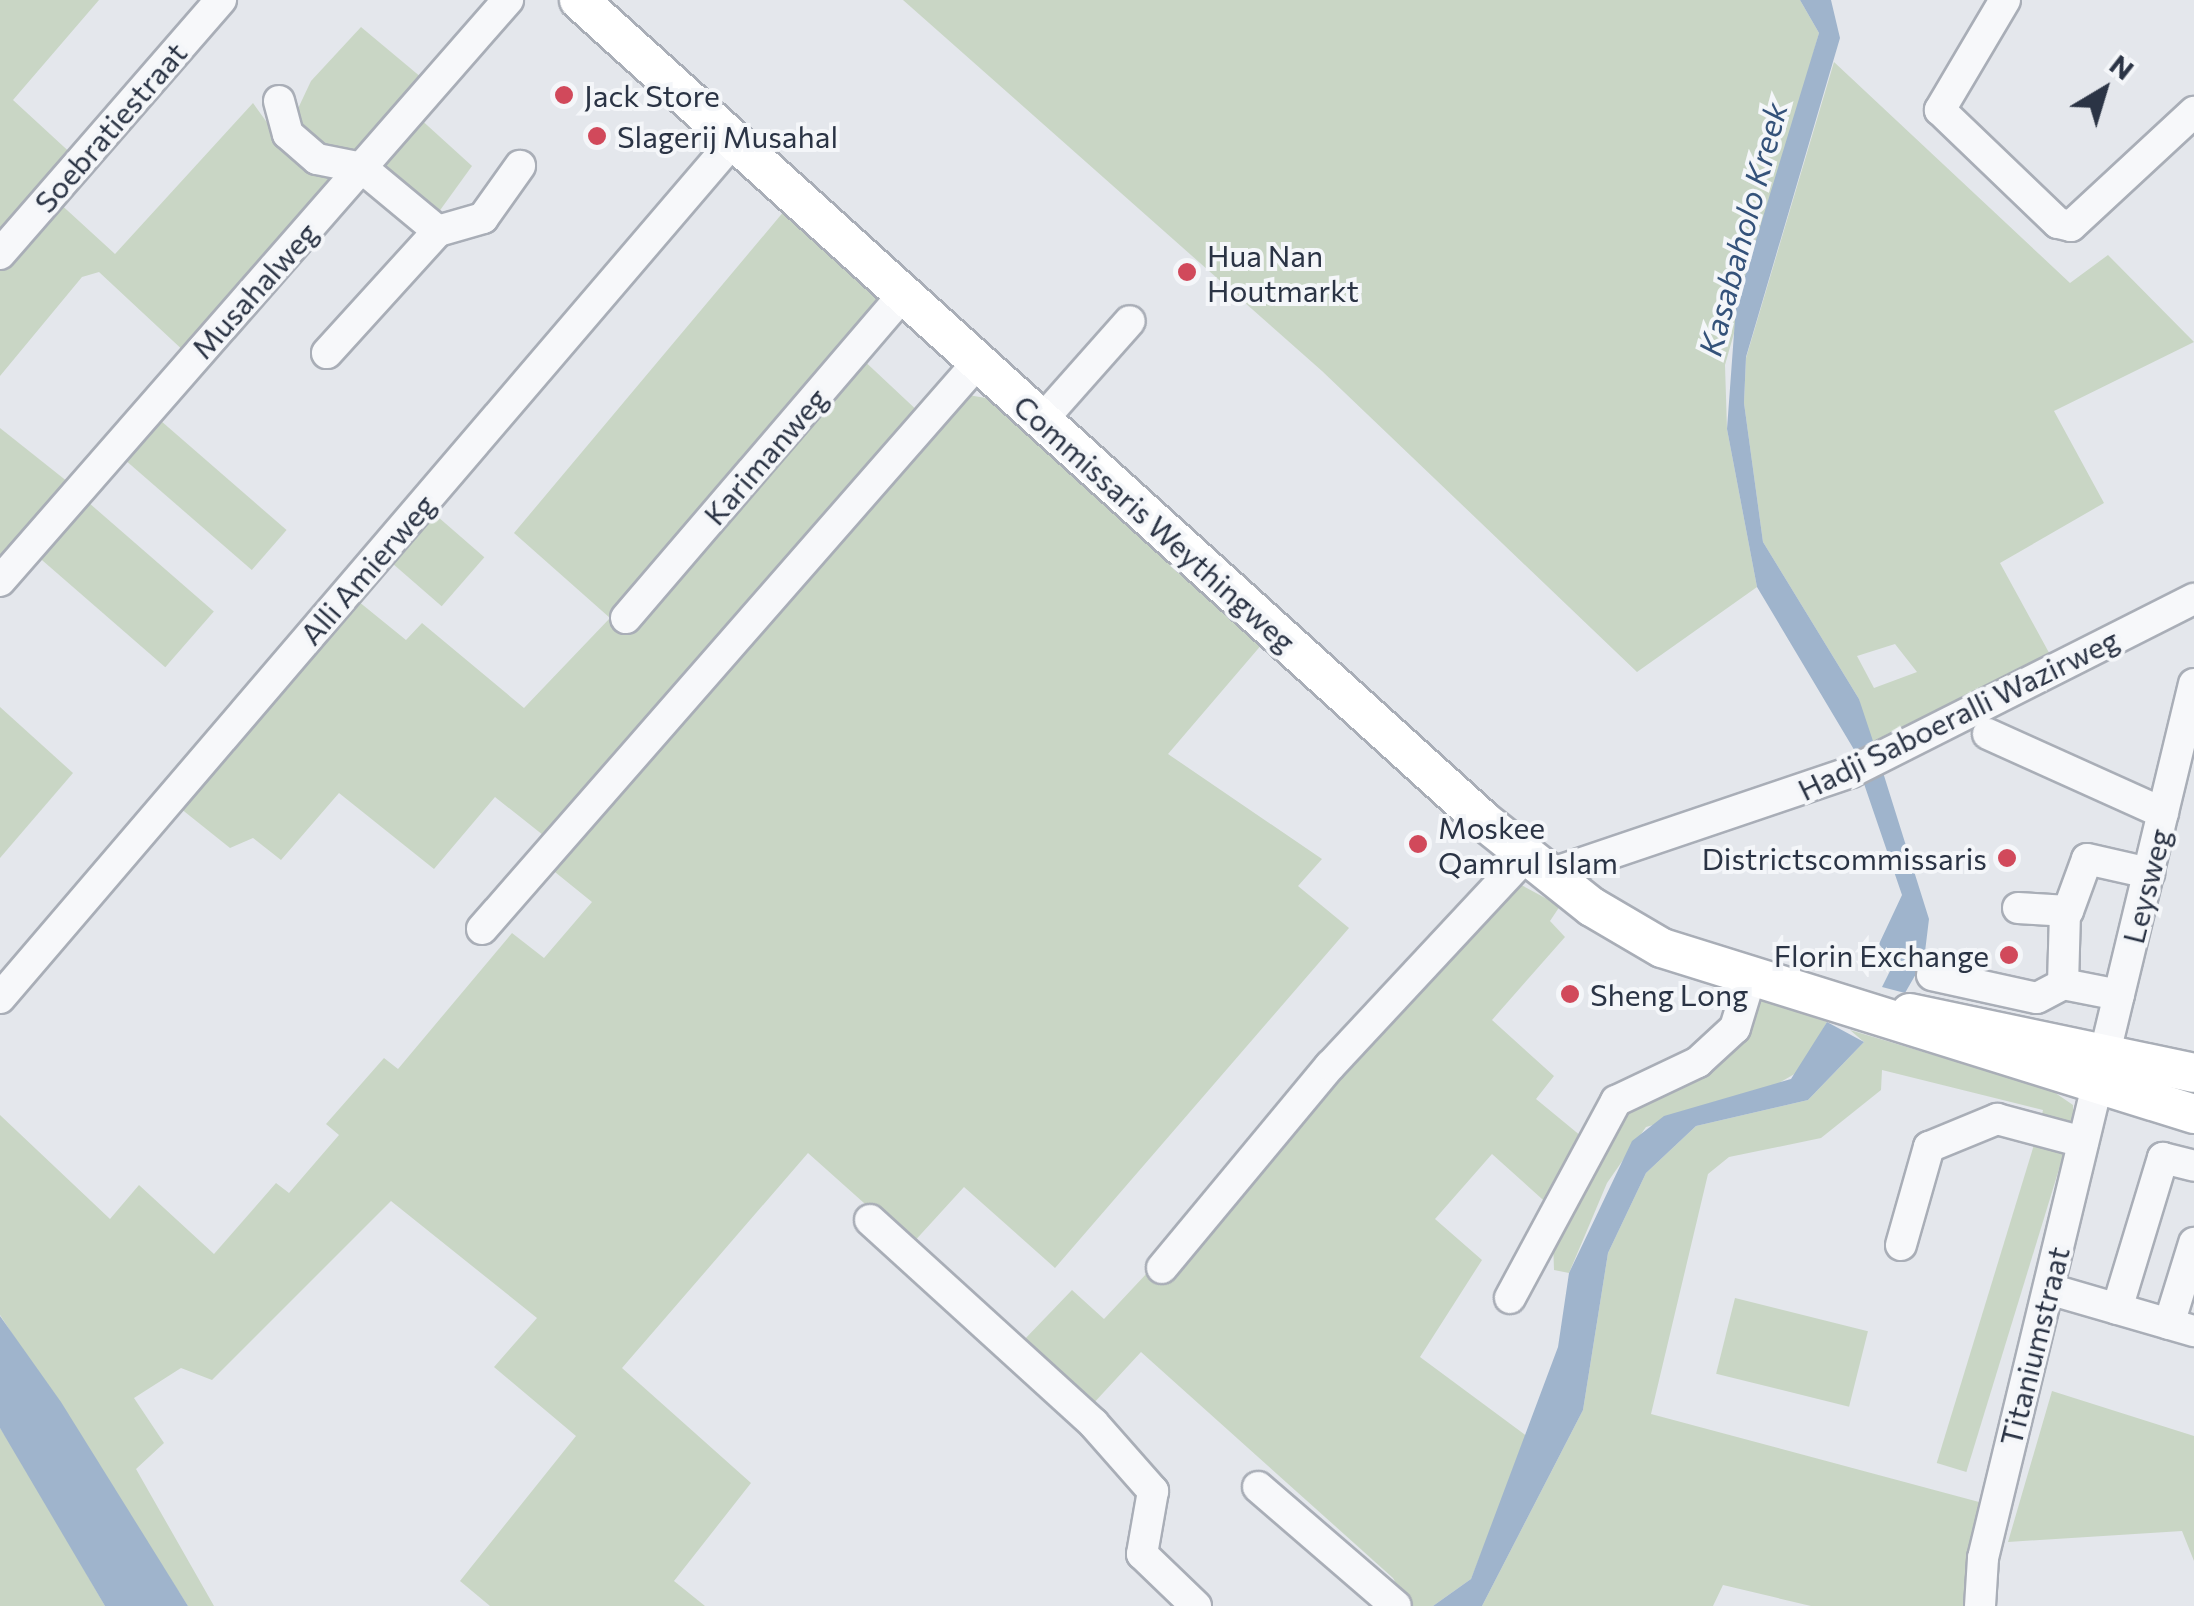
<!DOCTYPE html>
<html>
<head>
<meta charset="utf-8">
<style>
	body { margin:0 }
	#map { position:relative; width:2194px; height:1606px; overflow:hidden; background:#e4e7ec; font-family:Commissioner,sans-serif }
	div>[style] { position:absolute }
	.green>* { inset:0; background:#c9d6c5; transform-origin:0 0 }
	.water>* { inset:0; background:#9fb4cc }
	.roads { filter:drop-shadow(2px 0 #a9aeb7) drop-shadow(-2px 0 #a9aeb7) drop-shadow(0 2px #a9aeb7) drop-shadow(0 -2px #a9aeb7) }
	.minor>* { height:30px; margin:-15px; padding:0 15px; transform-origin:15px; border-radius:15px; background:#f7f8fa }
	.major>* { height:38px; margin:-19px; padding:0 19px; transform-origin:19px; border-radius:19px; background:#fff }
	.dots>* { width:28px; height:28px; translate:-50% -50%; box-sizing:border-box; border:5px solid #f4f6f9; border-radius:50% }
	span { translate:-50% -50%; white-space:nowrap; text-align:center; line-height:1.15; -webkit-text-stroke:8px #f4f6f9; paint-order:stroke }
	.poi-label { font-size:30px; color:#2b3445 }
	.left { translate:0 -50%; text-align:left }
	.right { translate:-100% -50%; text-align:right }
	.street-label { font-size:30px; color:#2b3445 }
	.water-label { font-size:32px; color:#34527a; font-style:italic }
	.north { position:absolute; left:2054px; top:40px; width:100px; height:100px; -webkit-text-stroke:8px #f4f6f9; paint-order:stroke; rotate:38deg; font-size:28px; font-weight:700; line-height:40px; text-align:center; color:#2b3445 }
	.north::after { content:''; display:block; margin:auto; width:35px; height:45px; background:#2b3445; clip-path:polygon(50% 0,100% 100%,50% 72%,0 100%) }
</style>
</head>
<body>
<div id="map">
	<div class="green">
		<div style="clip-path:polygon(0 0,99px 0,13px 100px,76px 158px,9px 235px,0 227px)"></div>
		<div style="clip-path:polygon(903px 0,1800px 0,1819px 33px,1725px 365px,1727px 429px,1757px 587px,1637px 672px,1322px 371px)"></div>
		<div style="clip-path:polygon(361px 27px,428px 83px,355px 164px,318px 151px,294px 117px,311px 81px)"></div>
		<div style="clip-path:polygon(evenodd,1834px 62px,2070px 283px,2108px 255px,2194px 342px,2054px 411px,2104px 503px,2000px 563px,2053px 660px,1870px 753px,1859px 699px,1763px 542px,1744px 403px,1746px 358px,1834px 62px,1895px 644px,1917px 672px,1874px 688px,1857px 656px,1895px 644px)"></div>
		<div style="clip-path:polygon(253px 103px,276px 135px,341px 182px,187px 354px,99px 272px,82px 277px,0 376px,0 266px,56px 200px,115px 254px)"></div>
		<div style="clip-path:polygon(417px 116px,472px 166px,433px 220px,376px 163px)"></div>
		<div style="clip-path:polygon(785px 210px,888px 302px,859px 356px,922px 415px,548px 839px,495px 797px,434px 869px,339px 793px,281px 860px,253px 838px,230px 848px,175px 804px,353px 597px,406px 640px,422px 623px,524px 708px,610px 618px,514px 533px)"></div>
		<div style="clip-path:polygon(968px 395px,992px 399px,1263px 643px,1168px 754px,1322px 859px,1298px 886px,1349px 928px,1055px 1268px,964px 1187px,911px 1245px,808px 1153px,622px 1368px,751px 1483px,674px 1581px,705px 1606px,490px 1606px,460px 1581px,576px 1436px,494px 1367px,537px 1318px,391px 1201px,212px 1380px,181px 1368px,134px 1398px,164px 1443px,136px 1469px,214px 1606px,188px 1606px,0 1315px,0 1115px,110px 1219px,139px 1185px,214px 1254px,276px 1183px,289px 1193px,339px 1135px,326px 1124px,384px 1058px,398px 1069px,512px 933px,544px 958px,592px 902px,550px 868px)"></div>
		<div style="left:153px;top:414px;width:177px;height:53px;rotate:41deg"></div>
		<div style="clip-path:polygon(0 428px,73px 486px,0 571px)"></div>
		<div style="left:81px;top:496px;width:176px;height:74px;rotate:41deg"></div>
		<div style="left:430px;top:510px;width:72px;height:65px;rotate:41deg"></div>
		<div style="clip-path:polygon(0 707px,73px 773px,0 858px)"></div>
		<div style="clip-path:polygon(1514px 881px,1560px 906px,1550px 921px,1565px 937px,1492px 1020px,1554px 1076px,1536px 1099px,1587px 1141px,1552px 1208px,1492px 1154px,1435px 1219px,1482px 1260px,1420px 1357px,1528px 1437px,1471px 1579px,1433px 1606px,1408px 1606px,1393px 1578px,1141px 1352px,1091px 1406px,1022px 1342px,1072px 1290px,1104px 1319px)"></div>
		<div style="clip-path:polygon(1758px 998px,1827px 1022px,1798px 1072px,1758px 1095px,1646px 1127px,1607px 1183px,1569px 1273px,1554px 1270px,1553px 1240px,1615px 1117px)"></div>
		<div style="clip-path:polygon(1850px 1030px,2051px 1090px,2073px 1105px,2073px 1124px,2040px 1123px,2043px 1110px,1882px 1070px,1881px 1090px,1821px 1138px,1729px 1157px,1708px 1174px,1651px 1414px,1979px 1502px,1968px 1606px,1811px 1606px,1723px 1585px,1713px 1606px,1482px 1606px,1583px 1410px,1608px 1253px,1646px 1173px,1696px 1126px,1808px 1100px,1864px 1042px)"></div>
		<div style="left:2037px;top:1135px;width:31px;height:343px;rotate:17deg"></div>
		<div style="left:1735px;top:1298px;width:137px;height:78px;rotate:14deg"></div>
		<div style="clip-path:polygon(2052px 1391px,2194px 1436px,2194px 1561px,2182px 1531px,2008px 1542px)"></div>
		<div style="clip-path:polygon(0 1428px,23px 1463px,105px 1606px,0 1606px)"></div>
	</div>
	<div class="water">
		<div style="clip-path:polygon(1800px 0,1831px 0,1840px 38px,1746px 357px,1744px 403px,1763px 542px,1859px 699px,1873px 741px,1859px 758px,1757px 587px,1727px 429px,1736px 306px,1819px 33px)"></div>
		<div style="clip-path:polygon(1881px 766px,1929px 919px,1924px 960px,1905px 993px,1882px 987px,1894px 963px,1879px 944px,1902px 895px,1861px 775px)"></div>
		<div style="clip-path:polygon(1827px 1022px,1864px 1042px,1808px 1100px,1696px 1126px,1646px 1173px,1608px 1253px,1583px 1410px,1482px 1606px,1433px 1606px,1471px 1579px,1558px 1347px,1569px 1273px,1632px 1141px,1664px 1116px,1791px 1079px)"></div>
		<div style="clip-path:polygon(0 1316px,61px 1402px,188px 1606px,105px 1606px,0 1428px)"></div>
	</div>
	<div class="roads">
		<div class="minor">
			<div style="left:2005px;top:0;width:128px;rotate:120.6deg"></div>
			<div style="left:1940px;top:110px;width:163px;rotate:43.8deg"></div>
			<div style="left:2058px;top:223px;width:13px;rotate:13deg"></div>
			<div style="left:2071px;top:226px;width:168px;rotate:-42.8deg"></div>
			<div style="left:279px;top:101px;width:34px;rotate:75deg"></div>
			<div style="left:288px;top:134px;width:38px;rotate:41deg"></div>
			<div style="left:317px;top:159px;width:46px;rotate:11.3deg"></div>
			<div style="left:362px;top:168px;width:99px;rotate:39.7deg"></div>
			<div style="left:438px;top:231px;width:165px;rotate:132.3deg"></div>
			<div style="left:438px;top:231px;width:47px;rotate:-16.1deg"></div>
			<div style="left:483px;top:218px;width:64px;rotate:-54.6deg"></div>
			<div style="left:0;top:254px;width:337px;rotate:-49deg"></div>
			<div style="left:1042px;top:420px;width:132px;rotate:-48.4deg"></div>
			<div style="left:0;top:581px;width:772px;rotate:-48.84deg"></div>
			<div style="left:626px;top:618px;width:427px;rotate:-49.4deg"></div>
			<div style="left:1988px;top:734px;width:192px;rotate:24.3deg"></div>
			<div style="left:1547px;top:875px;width:321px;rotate:-18.7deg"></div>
			<div style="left:1851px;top:772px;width:384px;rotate:-26.8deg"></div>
			<div style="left:2018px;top:908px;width:50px;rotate:3.4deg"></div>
			<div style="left:2068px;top:911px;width:55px;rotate:-69.9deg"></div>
			<div style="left:2087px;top:859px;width:64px;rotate:12.7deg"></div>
			<div style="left:482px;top:929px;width:753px;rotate:-48.82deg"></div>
			<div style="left:1932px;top:975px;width:107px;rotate:12.4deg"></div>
			<div style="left:2037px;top:998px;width:30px;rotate:-28deg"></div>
			<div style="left:2063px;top:984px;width:57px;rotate:11.1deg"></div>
			<div style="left:2063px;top:984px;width:71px;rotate:-88.4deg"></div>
			<div style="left:0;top:998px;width:1129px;rotate:-49.45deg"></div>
			<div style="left:870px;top:1220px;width:302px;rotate:42.3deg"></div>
			<div style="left:1093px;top:1423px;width:91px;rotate:48.6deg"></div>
			<div style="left:1153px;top:1491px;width:64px;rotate:99.9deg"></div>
			<div style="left:1142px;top:1554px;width:75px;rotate:43.9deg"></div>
			<div style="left:1901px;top:1245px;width:102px;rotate:-74.1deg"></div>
			<div style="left:1929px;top:1147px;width:74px;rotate:-22.4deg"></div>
			<div style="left:1997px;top:1119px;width:89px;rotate:15deg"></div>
			<div style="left:1162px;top:1268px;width:263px;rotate:-50.3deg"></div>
			<div style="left:1330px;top:1066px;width:286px;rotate:-47deg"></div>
			<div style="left:2049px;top:1289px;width:151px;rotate:16.2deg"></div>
			<div style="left:1510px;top:1298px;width:224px;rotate:-61.7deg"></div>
			<div style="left:1616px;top:1101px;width:91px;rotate:-25.4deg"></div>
			<div style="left:1698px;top:1062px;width:50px;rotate:-42.6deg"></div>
			<div style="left:1735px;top:1028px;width:51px;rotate:-73deg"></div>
			<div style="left:2117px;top:1309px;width:158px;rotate:-73.1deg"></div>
			<div style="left:2163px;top:1158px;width:32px;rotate:14deg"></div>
			<div style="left:2169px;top:1324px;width:85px;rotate:-72.8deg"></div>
			<div style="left:1258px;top:1487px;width:182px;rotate:40.8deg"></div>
			<div style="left:1980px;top:1606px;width:48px;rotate:-86.4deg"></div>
			<div style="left:1983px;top:1558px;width:899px;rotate:-76.43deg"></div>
		</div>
		<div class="major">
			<div style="left:579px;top:0;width:1223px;rotate:42.22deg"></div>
			<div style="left:1485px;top:822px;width:137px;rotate:38.5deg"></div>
			<div style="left:1592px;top:907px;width:81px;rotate:30.4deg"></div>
			<div style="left:1662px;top:948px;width:557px;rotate:17.33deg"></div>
			<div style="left:1910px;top:1013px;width:290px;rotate:11.9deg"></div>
		</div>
	</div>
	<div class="dots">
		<div style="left:564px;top:95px;background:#d1495b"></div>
		<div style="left:597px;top:136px;background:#d1495b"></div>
		<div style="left:1187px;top:272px;background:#d1495b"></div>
		<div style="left:1418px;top:844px;background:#d1495b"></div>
		<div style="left:2007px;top:858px;background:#d1495b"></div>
		<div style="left:2009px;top:955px;background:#d1495b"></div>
		<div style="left:1570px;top:994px;background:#d1495b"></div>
	</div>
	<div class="poi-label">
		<span class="left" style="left:584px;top:95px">Jack Store</span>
		<span class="left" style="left:617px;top:136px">Slagerij Musahal</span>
		<span class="left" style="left:1207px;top:272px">Hua Nan<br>Houtmarkt</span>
		<span class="left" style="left:1438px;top:844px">Moskee<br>Qamrul Islam</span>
		<span class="right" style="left:1987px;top:858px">Districtscommissaris</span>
		<span class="right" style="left:1989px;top:955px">Florin Exchange</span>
		<span class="left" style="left:1590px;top:994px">Sheng Long</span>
	</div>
	<div class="street-label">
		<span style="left:110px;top:127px;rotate:-49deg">Soebratiestraat</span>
		<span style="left:254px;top:290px;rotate:-48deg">Musahalweg</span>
		<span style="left:765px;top:456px;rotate:-49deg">Karimanweg</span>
		<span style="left:1155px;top:523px;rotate:42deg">Commissaris Weythingweg</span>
		<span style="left:367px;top:569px;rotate:-49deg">Alli Amierweg</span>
		<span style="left:1958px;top:714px;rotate:-26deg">Hadji Saboeralli Wazirweg</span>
		<span style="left:2146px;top:886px;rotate:-76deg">Leysweg</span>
		<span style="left:2034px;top:1346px;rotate:-76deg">Titaniumstraat</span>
	</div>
	<div class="water-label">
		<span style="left:1742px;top:229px;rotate:-75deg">Kasabaholo Kreek</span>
	</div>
	<div class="north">N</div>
</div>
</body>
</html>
